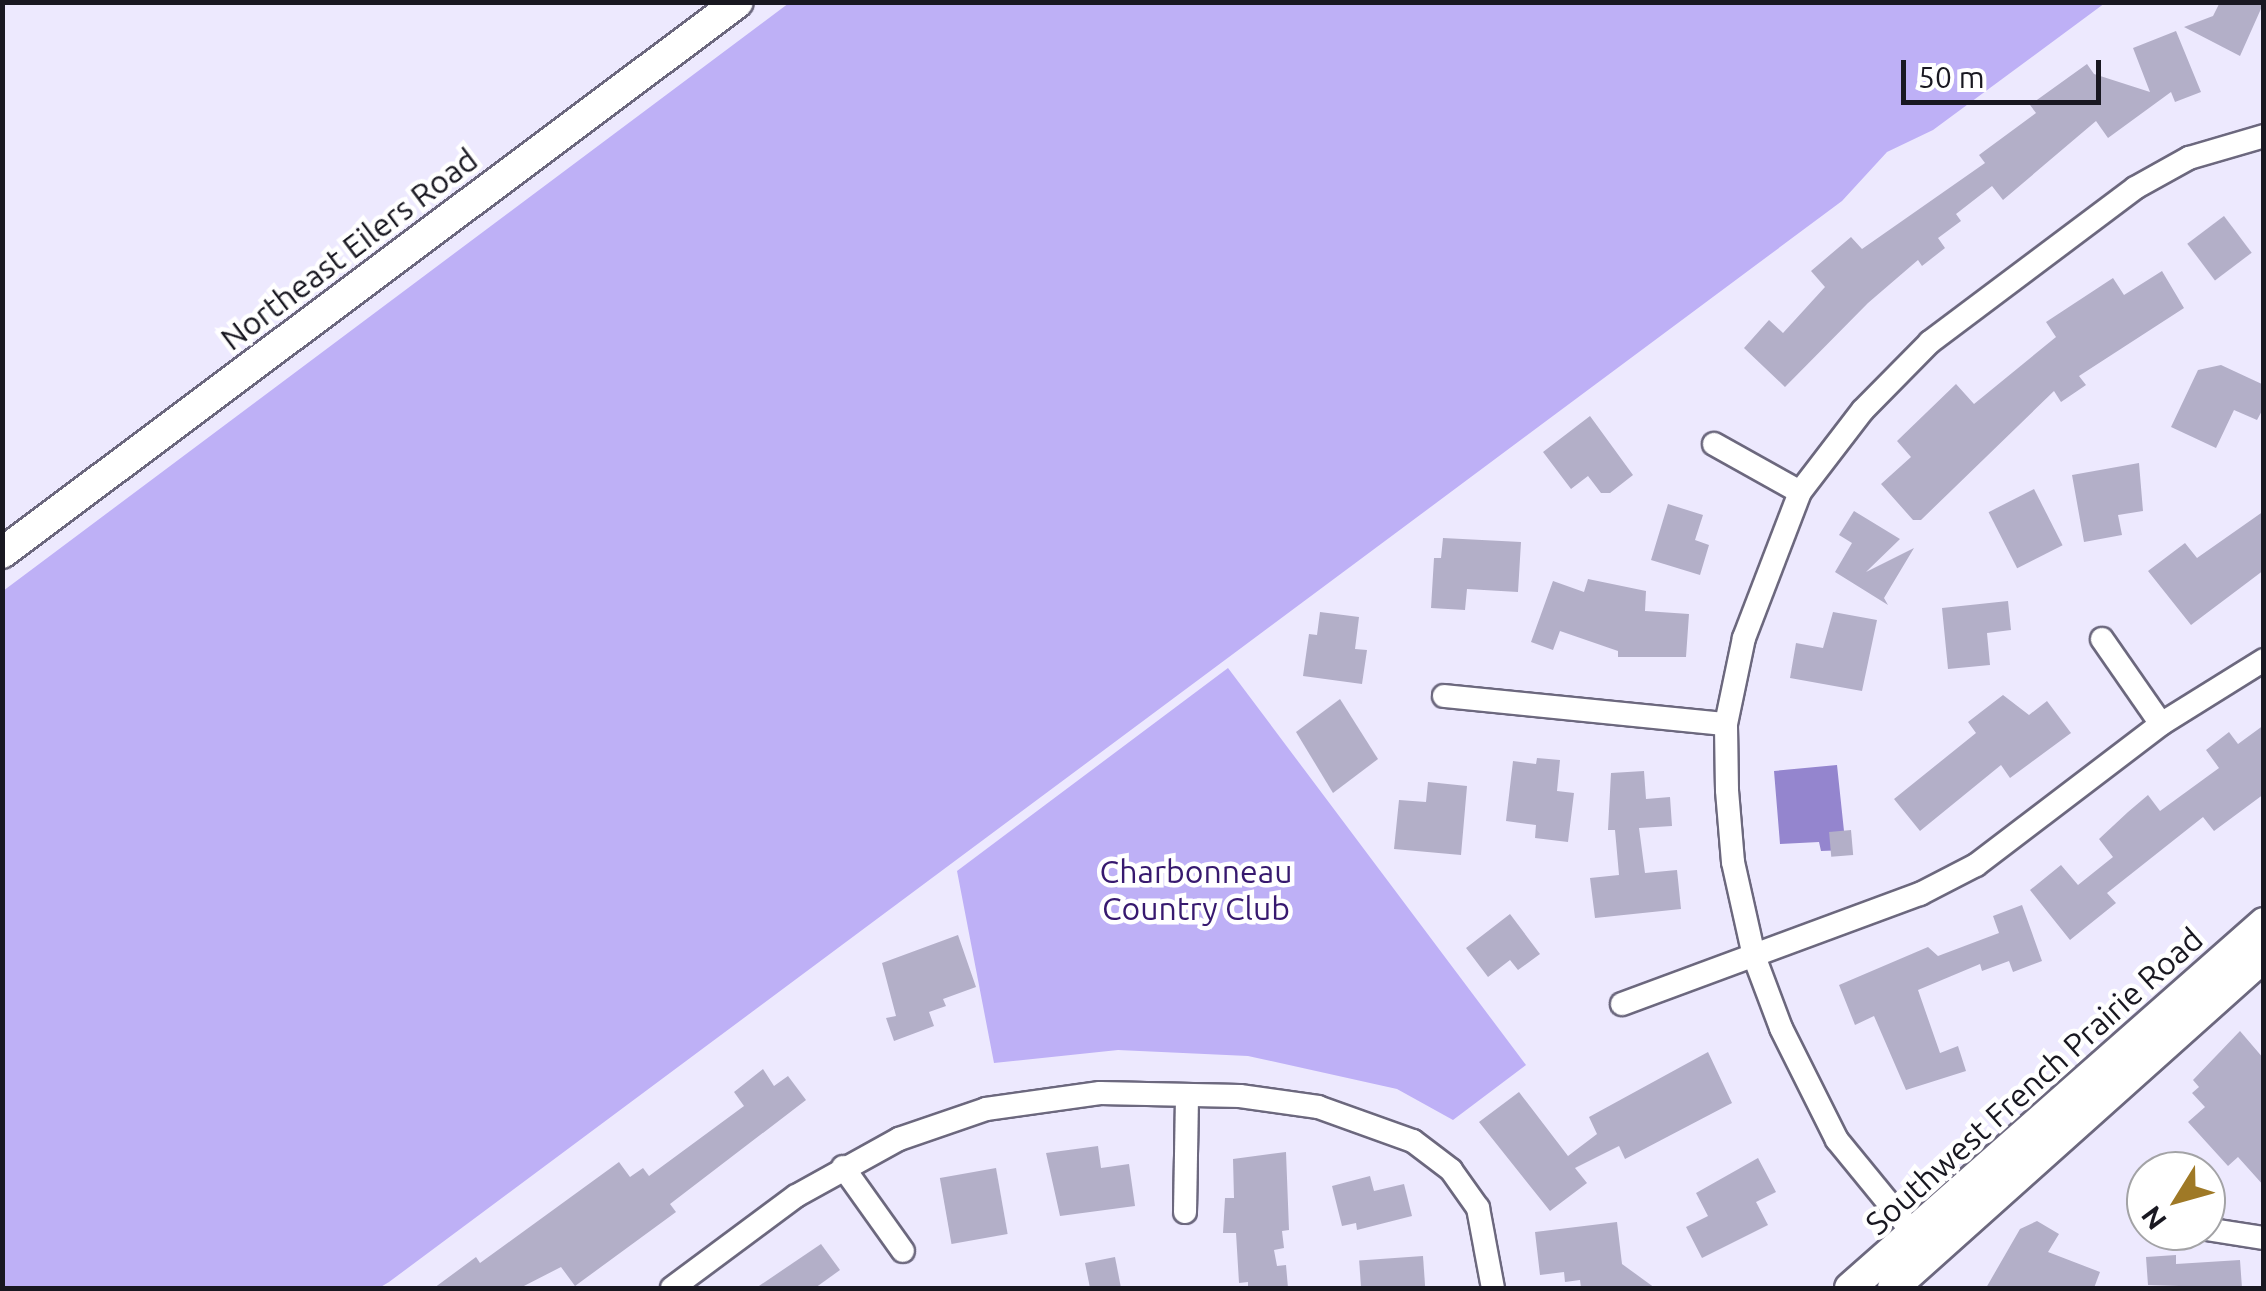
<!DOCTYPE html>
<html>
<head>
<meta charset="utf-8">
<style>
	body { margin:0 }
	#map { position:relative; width:2266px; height:1291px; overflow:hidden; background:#ede9fe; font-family:Ubuntu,sans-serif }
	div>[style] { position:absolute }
	.green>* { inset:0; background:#beb0f6 }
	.water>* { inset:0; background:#9485ce }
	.building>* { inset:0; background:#b3afc8; transform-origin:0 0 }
	.roads { filter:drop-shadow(2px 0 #6c687e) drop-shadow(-2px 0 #6c687e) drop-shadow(0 2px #6c687e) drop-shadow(0 -2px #6c687e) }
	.minor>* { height:22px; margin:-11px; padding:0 11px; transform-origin:11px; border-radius:11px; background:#fff }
	.tertiary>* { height:30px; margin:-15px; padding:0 15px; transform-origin:15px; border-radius:15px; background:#fff }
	span { translate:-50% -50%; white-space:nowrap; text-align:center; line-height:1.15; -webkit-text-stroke:9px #fff; paint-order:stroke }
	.street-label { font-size:32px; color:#191821 }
	.park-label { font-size:32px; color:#37196f }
	.frame { position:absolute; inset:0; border:5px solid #191821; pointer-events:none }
	.north { position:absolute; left:2126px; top:1151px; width:100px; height:100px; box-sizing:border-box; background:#fff; border:2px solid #a3a3a6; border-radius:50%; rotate:233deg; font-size:28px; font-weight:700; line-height:40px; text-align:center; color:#191821 }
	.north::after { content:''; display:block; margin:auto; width:35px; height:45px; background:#9f7926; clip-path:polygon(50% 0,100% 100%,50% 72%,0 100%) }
	.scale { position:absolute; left:1901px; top:60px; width:200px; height:45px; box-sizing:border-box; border:5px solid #191821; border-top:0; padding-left:12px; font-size:30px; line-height:35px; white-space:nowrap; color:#191821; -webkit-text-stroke:8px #fff; paint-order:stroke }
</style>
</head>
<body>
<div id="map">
	<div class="green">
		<div style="clip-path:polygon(789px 3px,2105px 3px,1933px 130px,1887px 152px,1842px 201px,389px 1282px,379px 1288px,3px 1288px,3px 591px)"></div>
		<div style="clip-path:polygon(1228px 668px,1526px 1065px,1453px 1120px,1397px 1089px,1248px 1056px,1118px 1050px,994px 1063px,957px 871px)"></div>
	</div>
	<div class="water">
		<div style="clip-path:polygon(1837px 765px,1846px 850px,1821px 851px,1819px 842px,1780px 844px,1774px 771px)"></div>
	</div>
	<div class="building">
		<div style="clip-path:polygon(2220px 2px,2264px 2px,2240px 56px,2184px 27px,2213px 16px)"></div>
		<div style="clip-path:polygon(2176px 31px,2201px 92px,2175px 102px,2171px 92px,2108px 138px,2096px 121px,2003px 200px,1992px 186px,1956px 214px,1961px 221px,1938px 238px,1945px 248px,1922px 266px,1918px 260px,1868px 303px,1785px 387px,1744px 348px,1769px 320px,1783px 333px,1825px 287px,1811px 271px,1851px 237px,1862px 249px,1985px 163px,1979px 155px,2036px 113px,2030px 105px,2087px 64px,2094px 74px,2150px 92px,2133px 48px)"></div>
		<div style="left:2224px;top:216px;width:46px;height:46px;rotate:53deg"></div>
		<div style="clip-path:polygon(2162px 271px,2184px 308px,2079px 376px,2086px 385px,2061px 402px,2054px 391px,1921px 520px,1913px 520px,1881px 484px,1911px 457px,1897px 441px,1956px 384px,1974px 404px,2056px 337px,2046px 322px,2113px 278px,2124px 295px)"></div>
		<div style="clip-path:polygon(2221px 365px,2264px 385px,2264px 407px,2257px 420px,2234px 410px,2216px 448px,2171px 427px,2198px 370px)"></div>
		<div style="clip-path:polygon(1590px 416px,1633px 475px,1610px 493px,1601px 493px,1588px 476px,1571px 489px,1543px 452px)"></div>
		<div style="clip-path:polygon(2139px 463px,2143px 511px,2118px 515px,2122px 535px,2084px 542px,2072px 475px)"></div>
		<div style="left:2034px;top:489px;width:63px;height:51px;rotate:63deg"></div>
		<div style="clip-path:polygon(1668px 504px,1703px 515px,1695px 540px,1709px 545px,1700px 575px,1651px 560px)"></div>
		<div style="clip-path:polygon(1854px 511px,1900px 539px,1866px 572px,1914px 548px,1884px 598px,1888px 605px,1835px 572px,1852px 543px,1839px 535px)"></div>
		<div style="clip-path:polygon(2264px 511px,2264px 570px,2191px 625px,2148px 571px,2185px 543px,2197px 558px)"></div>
		<div style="clip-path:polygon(1443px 538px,1521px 542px,1518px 592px,1467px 589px,1465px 610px,1431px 608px,1434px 558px,1441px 558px)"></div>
		<div style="clip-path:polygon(1588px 579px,1646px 591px,1645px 611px,1689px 614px,1686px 657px,1618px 657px,1618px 651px,1560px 631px,1553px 650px,1531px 642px,1553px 581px,1584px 592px)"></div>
		<div style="clip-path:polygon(2008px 601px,2011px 630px,1987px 633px,1990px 665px,1948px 669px,1942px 608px)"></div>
		<div style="clip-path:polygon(1320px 612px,1359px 617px,1355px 649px,1367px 650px,1362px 684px,1303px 676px,1309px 634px,1317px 635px)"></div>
		<div style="clip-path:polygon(1833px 612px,1877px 620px,1862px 691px,1790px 678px,1796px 643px,1823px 648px)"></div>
		<div style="clip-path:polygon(2003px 695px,2029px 715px,2047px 701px,2071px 733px,2010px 778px,2001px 765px,1920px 831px,1894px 799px,1976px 733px,1968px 722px)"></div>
		<div style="clip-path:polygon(1340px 699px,1378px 759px,1333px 793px,1296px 732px)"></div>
		<div style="clip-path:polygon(2264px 725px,2264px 794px,2214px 831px,2203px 817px,2107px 893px,2116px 903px,2070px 940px,2030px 890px,2061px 865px,2078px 885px,2113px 857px,2099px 839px,2128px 812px,2148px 795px,2160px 811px,2219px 768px,2206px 750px,2229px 732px,2238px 744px)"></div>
		<div style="clip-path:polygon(1537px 758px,1560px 760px,1557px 791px,1574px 793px,1568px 842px,1535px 838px,1536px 825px,1506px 821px,1513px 761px,1536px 764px)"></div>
		<div style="clip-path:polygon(1644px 771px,1646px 799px,1670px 797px,1672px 826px,1639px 828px,1645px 873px,1677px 870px,1681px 909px,1595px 918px,1590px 878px,1619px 875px,1615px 830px,1608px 830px,1611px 773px)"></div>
		<div style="clip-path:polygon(1428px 782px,1467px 786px,1461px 855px,1394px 849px,1399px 800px,1426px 802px)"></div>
		<div style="left:1851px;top:830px;width:25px;height:22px;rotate:85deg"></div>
		<div style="clip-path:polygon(2022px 905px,2042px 961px,2013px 972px,2009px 961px,1982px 971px,1980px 964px,1918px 990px,1940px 1053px,1958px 1046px,1966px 1071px,1906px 1090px,1874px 1016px,1855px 1025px,1839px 985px,1928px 947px,1938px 956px,1999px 933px,1993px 916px)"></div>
		<div style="clip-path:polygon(1510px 914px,1540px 954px,1518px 970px,1510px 960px,1488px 977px,1466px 948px)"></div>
		<div style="clip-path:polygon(958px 935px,976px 987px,943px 999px,946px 1006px,929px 1012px,934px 1026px,894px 1041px,886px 1018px,896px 1016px,882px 963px)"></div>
		<div style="clip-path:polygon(2240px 1031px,2264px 1059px,2264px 1186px,2238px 1157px,2228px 1166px,2188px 1122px,2205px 1107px,2192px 1093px,2199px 1087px,2193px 1080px)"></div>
		<div style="clip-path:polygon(1708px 1052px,1732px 1103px,1625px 1159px,1619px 1146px,1575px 1168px,1587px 1183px,1550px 1211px,1479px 1122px,1519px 1092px,1568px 1156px,1597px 1134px,1589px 1117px)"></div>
		<div style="clip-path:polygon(763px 1069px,774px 1086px,788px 1076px,806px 1100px,670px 1204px,676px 1212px,575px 1286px,561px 1267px,520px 1288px,434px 1288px,476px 1257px,480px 1263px,619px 1162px,630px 1177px,643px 1168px,649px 1176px,744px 1106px,734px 1092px)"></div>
		<div style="clip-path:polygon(1098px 1146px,1101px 1168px,1129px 1164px,1135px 1206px,1060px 1216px,1046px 1153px)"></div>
		<div style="clip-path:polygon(1286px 1152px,1289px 1230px,1282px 1231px,1284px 1248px,1274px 1250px,1277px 1266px,1286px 1265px,1288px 1288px,1248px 1288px,1248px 1282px,1239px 1283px,1236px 1233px,1223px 1233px,1225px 1198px,1234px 1198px,1233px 1159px)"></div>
		<div style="clip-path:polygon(1758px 1158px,1776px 1192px,1756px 1202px,1768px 1225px,1702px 1258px,1686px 1227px,1708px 1216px,1696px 1193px)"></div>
		<div style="left:996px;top:1168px;width:67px;height:57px;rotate:80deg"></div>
		<div style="clip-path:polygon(1370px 1176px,1374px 1191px,1404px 1184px,1412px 1216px,1357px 1230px,1356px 1223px,1342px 1226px,1332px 1186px)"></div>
		<div style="clip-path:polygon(2037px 1221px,2059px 1234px,2048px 1252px,2100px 1272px,2094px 1288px,1986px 1288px,2020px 1229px)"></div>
		<div style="clip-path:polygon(1617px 1222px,1622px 1264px,1655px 1288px,1581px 1288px,1580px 1280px,1565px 1282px,1564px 1272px,1540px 1275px,1535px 1232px)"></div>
		<div style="clip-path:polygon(821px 1244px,840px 1270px,815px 1288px,756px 1288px)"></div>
		<div style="clip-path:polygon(2176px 1255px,2176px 1264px,2240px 1260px,2242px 1288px,2148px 1285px,2146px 1257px)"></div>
		<div style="left:1423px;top:1256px;width:32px;height:64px;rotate:86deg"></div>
		<div style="clip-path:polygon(1115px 1257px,1121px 1288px,1090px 1288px,1085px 1263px)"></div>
	</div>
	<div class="roads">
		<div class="minor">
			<div style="left:1714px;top:444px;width:98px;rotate:29.2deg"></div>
			<div style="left:2102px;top:639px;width:103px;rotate:55.2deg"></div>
			<div style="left:1444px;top:696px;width:283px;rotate:5.7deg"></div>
			<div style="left:1622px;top:1004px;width:318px;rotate:-20.3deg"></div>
			<div style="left:1920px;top:894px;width:63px;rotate:-27.4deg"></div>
			<div style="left:1976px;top:865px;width:233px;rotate:-37.3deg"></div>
			<div style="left:2161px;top:724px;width:121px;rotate:-31.9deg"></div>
			<div style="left:843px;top:1167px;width:103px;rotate:54.5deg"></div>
			<div style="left:2140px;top:1206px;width:7px;rotate:27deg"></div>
			<div style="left:1185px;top:1212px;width:116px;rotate:-89deg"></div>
			<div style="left:2206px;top:1229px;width:59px;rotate:8.8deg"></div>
			<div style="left:1923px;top:1245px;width:136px;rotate:-129.3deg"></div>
			<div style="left:1837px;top:1140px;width:125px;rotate:-116.6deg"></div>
			<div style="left:1781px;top:1028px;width:77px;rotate:-110.6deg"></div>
			<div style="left:1754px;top:956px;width:96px;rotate:-102.6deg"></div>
			<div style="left:1733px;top:862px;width:72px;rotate:-94.8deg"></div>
			<div style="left:1727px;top:790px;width:66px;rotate:-90.9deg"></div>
			<div style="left:1726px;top:724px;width:88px;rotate:-78.2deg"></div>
			<div style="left:1744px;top:638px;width:156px;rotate:-69deg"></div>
			<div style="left:1800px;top:492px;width:103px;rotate:-52.5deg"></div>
			<div style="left:1863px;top:410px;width:95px;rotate:-45.4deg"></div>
			<div style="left:1930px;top:342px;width:256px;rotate:-36.9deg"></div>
			<div style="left:2135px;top:188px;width:62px;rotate:-29.1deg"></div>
			<div style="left:2189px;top:158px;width:78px;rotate:-16.3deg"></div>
			<div style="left:672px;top:1288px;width:154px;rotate:-36.6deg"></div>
			<div style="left:796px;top:1196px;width:118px;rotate:-29deg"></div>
			<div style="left:899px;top:1139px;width:92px;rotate:-19deg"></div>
			<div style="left:986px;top:1109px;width:115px;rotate:-8deg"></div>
			<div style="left:1100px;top:1093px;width:140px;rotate:1.2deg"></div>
			<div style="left:1240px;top:1096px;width:79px;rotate:8deg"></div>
			<div style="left:1318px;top:1107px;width:101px;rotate:19.7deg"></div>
			<div style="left:1413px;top:1141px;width:48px;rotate:37.3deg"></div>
			<div style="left:1451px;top:1170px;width:47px;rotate:54.6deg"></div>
			<div style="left:1478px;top:1208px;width:81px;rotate:79.4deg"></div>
		</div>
		<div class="tertiary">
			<div style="left:2px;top:553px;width:919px;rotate:-36.82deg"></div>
			<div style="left:1850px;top:1288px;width:552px;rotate:-41.4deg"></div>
			<div style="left:1893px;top:1288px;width:498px;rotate:-41.8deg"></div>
		</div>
	</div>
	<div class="street-label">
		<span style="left:349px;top:249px;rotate:-37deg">Northeast Eilers Road</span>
		<span style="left:2034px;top:1081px;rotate:-42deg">Southwest French Prairie Road</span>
	</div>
	<div class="park-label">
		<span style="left:1196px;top:890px">Charbonneau<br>Country Club</span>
	</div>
	<div class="frame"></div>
	<div class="north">N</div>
	<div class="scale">50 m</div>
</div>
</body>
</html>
